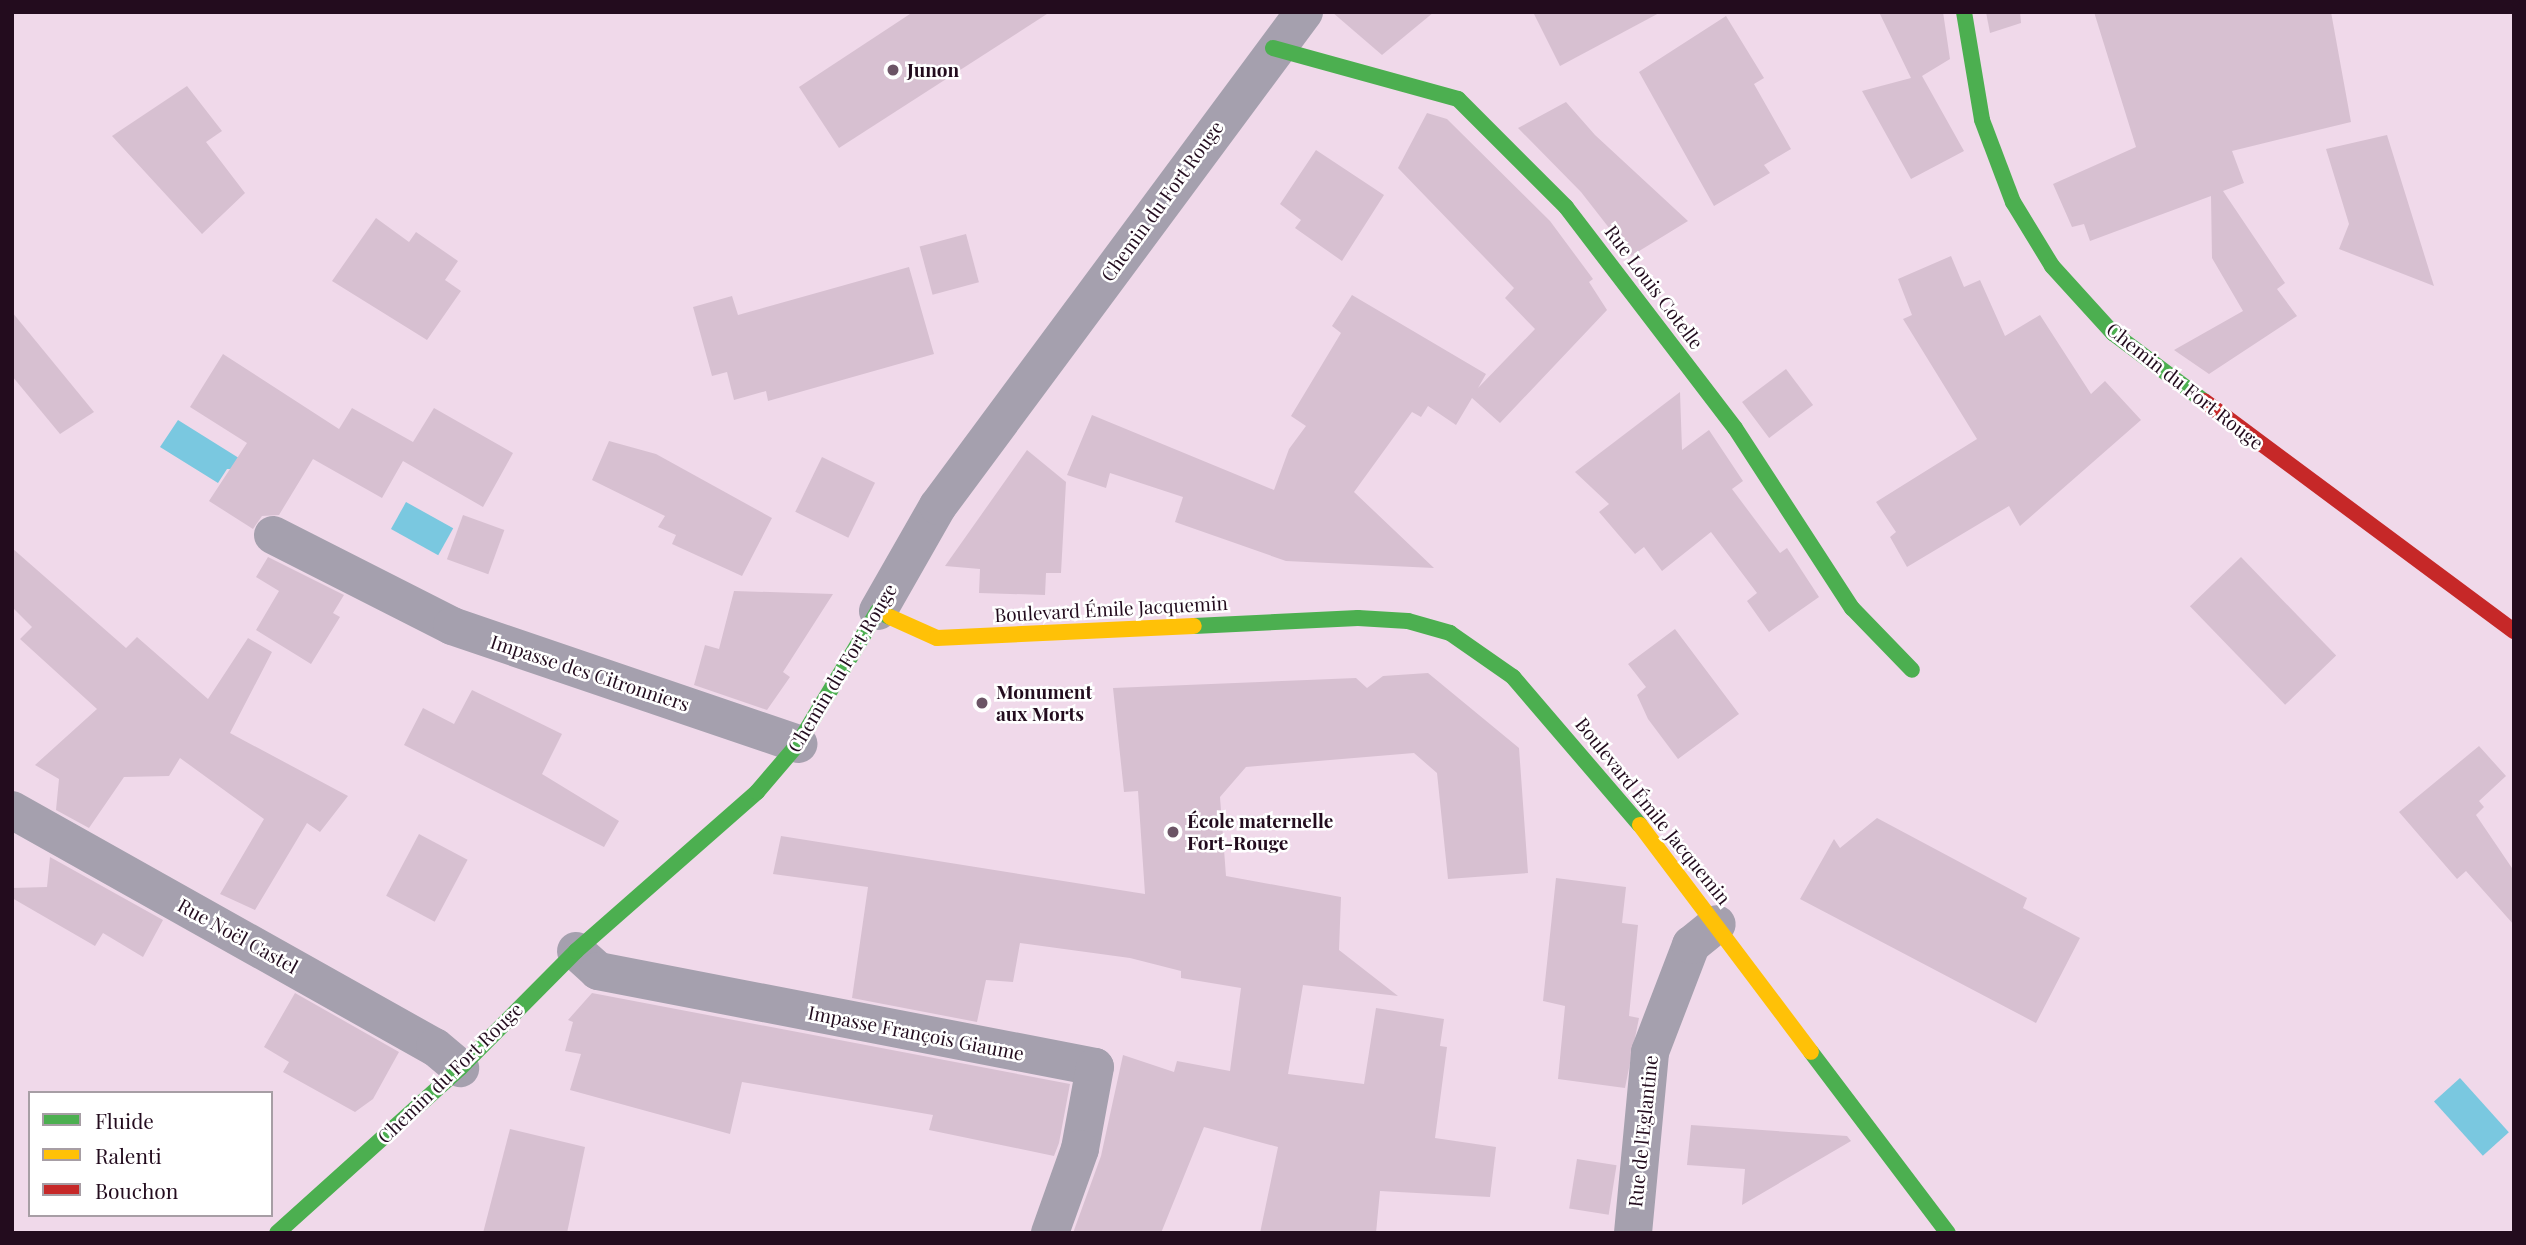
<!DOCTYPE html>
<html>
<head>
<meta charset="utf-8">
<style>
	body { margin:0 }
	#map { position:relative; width:2526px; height:1245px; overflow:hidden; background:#f0d9ea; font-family:"Playfair Display",serif }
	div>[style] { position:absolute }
	.water>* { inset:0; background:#7ac8e0; transform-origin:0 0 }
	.building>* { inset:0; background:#d7c0d1; transform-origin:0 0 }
	.street>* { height:38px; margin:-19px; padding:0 19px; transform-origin:19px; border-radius:19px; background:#a5a0ae }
	.fast>* { height:16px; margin:-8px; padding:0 8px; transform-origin:8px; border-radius:8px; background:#4caf50 }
	.slow>* { height:16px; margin:-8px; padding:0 8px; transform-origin:8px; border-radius:8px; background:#ffc107 }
	.jam>* { height:16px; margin:-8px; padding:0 8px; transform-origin:8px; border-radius:8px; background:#c62828 }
	.dots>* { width:19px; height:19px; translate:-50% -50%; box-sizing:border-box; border:4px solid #fff; border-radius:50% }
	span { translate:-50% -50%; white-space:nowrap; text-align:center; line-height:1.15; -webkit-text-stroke:5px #fff; paint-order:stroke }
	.poi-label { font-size:19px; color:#230c1e; font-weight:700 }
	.left { translate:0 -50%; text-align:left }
	.street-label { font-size:19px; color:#230c1e }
	.frame { position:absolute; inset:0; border:14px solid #230c1e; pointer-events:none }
	.legend { position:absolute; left:28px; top:1091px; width:245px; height:126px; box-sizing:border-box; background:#fff; border:2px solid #a79ea5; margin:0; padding:9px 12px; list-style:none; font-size:21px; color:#230c1e }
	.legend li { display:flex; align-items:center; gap:14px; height:35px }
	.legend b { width:35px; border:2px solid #a79ea5 }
</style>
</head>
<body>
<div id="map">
	<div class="water">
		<div style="clip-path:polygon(178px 420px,242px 460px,236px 469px,227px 469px,218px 483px,160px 447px)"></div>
		<div style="left:406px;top:502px;width:54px;height:31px;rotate:29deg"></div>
		<div style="left:2460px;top:1078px;width:73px;height:35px;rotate:48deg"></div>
	</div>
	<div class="building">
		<div style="clip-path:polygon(913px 12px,1050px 12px,839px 148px,799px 87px)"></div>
		<div style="clip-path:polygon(1332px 12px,1434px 12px,1382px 55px)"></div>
		<div style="clip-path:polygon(1533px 12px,1661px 12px,1560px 66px)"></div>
		<div style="clip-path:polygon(1879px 12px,1943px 12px,1950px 59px,1922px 76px,1964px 151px,1911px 179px,1862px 91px,1911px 78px)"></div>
		<div style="clip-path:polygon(1986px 12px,2020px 12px,2021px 23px,1990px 33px)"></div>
		<div style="clip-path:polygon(2094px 12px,2331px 12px,2351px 122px,2232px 151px,2244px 183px,2223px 191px,2285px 283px,2277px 289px,2297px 316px,2209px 374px,2174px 350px,2243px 311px,2212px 258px,2211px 196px,2090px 241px,2084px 224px,2072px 227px,2053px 184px,2136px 147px)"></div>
		<div style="clip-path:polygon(1726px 16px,1764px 78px,1754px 84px,1791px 149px,1764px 165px,1770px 173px,1714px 206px,1639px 72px)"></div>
		<div style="clip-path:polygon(187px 86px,222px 131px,206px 142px,245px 193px,202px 234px,112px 136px)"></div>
		<div style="clip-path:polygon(1566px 102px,1595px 135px,1688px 221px,1631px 256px,1581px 192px,1518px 128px)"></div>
		<div style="clip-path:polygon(1427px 113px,1447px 119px,1550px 221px,1593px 279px,1589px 282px,1607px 310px,1500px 423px,1472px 398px,1456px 425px,1428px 406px,1421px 417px,1412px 412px,1354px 492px,1434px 568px,1286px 561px,1175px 522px,1183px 497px,1110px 473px,1106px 488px,1067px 475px,1092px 415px,1274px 490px,1289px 449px,1306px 426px,1291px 416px,1341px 333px,1332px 326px,1352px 295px,1486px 374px,1478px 388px,1535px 329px,1505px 298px,1514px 288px,1398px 168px)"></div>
		<div style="clip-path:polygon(2387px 135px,2434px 286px,2339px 249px,2349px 224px,2326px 149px)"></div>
		<div style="clip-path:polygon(1316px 150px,1384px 195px,1342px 261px,1295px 228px,1301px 220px,1280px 204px)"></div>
		<div style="clip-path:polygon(376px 218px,409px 242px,416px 232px,458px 261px,445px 280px,461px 291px,427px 340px,332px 281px)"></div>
		<div style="left:966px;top:234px;width:50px;height:48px;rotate:75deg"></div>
		<div style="clip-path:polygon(1951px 256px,1964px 287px,1980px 280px,2005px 336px,2040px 315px,2091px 394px,2105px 381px,2141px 420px,2020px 526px,2009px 506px,1907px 567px,1890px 537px,1896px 532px,1876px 502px,1977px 439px,1903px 319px,1912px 315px,1898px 279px)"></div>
		<div style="clip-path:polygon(909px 267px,934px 354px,768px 401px,766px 391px,734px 400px,727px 372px,712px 376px,693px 307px,732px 296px,738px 315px)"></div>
		<div style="clip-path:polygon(12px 312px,94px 412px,60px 434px,12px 376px)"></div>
		<div style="clip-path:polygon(223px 354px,339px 429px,352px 408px,413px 442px,434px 408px,513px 453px,483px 507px,403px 461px,382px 498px,313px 459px,279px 515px,262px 516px,253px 529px,209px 501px,247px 443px,190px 407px)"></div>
		<div style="left:1786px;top:369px;width:45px;height:55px;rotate:53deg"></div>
		<div style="clip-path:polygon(1680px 392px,1682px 450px,1709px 430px,1743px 481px,1732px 489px,1780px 553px,1787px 548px,1819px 597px,1769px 632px,1747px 601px,1757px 593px,1711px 532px,1662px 571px,1644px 547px,1635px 554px,1599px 512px,1609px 504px,1575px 472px)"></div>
		<div style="clip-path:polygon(609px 441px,656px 454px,772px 518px,742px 576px,672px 544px,676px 535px,658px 527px,665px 516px,592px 480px)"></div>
		<div style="clip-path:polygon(1027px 450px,1066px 482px,1061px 573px,1046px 573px,1045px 595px,979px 593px,980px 569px,945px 566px)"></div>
		<div style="left:822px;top:457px;width:59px;height:61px;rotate:26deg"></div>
		<div style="left:463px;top:515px;width:44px;height:47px;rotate:20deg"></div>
		<div style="clip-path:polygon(12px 548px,126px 648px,137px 637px,208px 699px,248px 638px,272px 652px,230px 733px,348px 796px,320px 832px,307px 823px,255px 910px,220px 894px,264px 819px,180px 758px,169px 776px,124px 777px,89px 828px,56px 810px,59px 779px,35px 765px,97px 709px,20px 639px,32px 627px,12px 607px)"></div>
		<div style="clip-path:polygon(268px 557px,344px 595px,333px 613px,340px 617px,311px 664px,256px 630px,279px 591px,256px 577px)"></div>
		<div style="left:2241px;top:557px;width:137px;height:71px;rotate:46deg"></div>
		<div style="clip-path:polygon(734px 591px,833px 594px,783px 672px,790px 677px,767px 710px,694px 685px,705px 645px,719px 649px)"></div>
		<div style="clip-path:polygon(1675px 629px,1739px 714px,1678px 759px,1648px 719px,1637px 695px,1646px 687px,1628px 664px)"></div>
		<div style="clip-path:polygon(1428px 673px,1519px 748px,1528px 873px,1448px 879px,1437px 773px,1414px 753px,1246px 767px,1220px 797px,1226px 876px,1341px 897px,1339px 950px,1398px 996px,1303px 985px,1288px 1074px,1364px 1084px,1376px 1008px,1444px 1019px,1440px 1046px,1447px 1047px,1435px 1138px,1496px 1147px,1490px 1197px,1380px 1191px,1376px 1233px,1260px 1233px,1278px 1147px,1204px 1127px,1161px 1233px,1073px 1233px,1101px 1156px,1123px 1055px,1174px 1072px,1177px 1061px,1230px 1071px,1241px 988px,1181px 978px,1181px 971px,1130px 958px,1020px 943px,1013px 982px,986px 980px,977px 1022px,852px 998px,868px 887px,773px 874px,781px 836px,1145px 894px,1138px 791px,1124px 792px,1113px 688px,1356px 678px,1367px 688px,1383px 676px)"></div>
		<div style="clip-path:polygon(472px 690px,562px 734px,542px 774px,619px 821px,604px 847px,404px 745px,423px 708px,454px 724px)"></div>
		<div style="clip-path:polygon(2479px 746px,2506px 776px,2479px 801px,2484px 807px,2476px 815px,2514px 871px,2514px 925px,2466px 871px,2457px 879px,2399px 812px)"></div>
		<div style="clip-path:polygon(1877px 818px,2027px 898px,2023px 908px,2080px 938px,2036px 1023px,1800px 899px,1834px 839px,1840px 848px)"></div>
		<div style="left:419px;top:834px;width:55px;height:70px;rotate:28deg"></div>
		<div style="clip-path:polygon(50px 857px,163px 920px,143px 957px,103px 933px,95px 946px,12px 898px,12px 888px,47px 887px)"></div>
		<div style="clip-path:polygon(1556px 878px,1626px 887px,1622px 923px,1638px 925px,1629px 1016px,1639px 1018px,1625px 1088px,1558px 1079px,1565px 1006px,1543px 1001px)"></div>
		<div style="clip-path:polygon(295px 993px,399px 1052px,373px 1099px,355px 1112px,283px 1072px,289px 1062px,264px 1047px)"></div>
		<div style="clip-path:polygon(592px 993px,1070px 1084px,1059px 1143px,1054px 1156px,929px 1130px,933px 1115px,742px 1082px,730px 1134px,570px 1090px,581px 1054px,565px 1051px,573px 1022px,568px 1020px)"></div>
		<div style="clip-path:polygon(1691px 1125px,1847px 1136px,1851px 1141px,1742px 1205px,1745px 1169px,1687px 1165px)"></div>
		<div style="clip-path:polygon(510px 1129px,585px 1147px,567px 1233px,483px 1233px)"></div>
		<div style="left:1577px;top:1159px;width:40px;height:50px;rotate:9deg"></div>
	</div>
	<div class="street">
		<div style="left:273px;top:535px;width:201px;rotate:26.9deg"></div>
		<div style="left:452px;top:626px;width:366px;rotate:18.8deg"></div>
		<div style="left:878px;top:611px;width:121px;rotate:-60.3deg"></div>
		<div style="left:938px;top:506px;width:615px;rotate:-53.47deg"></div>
		<div style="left:12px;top:810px;width:485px;rotate:29.3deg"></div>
		<div style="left:435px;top:1047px;width:33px;rotate:40deg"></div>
		<div style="left:576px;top:951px;width:30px;rotate:42deg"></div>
		<div style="left:598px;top:971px;width:506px;rotate:10.93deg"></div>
		<div style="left:1095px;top:1067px;width:83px;rotate:100.4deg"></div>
		<div style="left:1080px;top:1149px;width:89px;rotate:109.7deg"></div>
		<div style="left:1633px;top:1233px;width:182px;rotate:-84.6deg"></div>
		<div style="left:1650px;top:1052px;width:115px;rotate:-69deg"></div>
		<div style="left:1691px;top:945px;width:33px;rotate:-39deg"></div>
	</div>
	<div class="fast">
		<div style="left:1964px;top:12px;width:109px;rotate:80.5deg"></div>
		<div style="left:1982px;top:120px;width:88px;rotate:69.3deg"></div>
		<div style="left:2013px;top:202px;width:75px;rotate:58.6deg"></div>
		<div style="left:2052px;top:266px;width:91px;rotate:47.7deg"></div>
		<div style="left:2113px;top:333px;width:114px;rotate:36.8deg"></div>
		<div style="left:1273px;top:48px;width:192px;rotate:15.4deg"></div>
		<div style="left:1458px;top:99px;width:153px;rotate:45deg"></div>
		<div style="left:1566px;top:207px;width:278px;rotate:52.6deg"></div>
		<div style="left:1735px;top:428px;width:215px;rotate:57deg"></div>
		<div style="left:1852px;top:608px;width:86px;rotate:45.9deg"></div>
		<div style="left:1194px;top:626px;width:164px;rotate:-2.8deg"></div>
		<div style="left:1358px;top:618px;width:50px;rotate:3.4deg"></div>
		<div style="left:1408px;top:621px;width:44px;rotate:15.9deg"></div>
		<div style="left:1450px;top:633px;width:77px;rotate:34.9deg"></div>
		<div style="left:1513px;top:677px;width:195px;rotate:49.4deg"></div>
		<div style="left:1811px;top:1052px;width:227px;rotate:52.9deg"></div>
		<div style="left:277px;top:1233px;width:246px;rotate:-42deg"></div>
		<div style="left:460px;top:1068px;width:165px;rotate:-45.2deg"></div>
		<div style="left:576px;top:951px;width:241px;rotate:-41.3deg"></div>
		<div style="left:757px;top:792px;width:63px;rotate:-49.5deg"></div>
		<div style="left:798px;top:744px;width:155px;rotate:-59deg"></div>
		<div style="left:878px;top:611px;width:13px;rotate:27deg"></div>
	</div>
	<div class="slow">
		<div style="left:890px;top:617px;width:51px;rotate:24.1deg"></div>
		<div style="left:937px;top:638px;width:257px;rotate:-2.7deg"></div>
		<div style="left:1640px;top:825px;width:284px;rotate:53deg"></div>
	</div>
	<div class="jam">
		<div style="left:2204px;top:401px;width:386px;rotate:36.6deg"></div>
	</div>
	<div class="dots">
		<div style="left:893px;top:70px;background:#6b5465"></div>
		<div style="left:982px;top:703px;background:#6b5465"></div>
		<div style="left:1173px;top:832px;background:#6b5465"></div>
	</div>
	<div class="poi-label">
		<span class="left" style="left:907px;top:70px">Junon</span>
		<span class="left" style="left:996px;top:703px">Monument<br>aux Morts</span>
		<span class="left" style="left:1187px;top:832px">École maternelle<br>Fort-Rouge</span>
	</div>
	<div class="street-label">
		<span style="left:1162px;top:201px;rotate:-54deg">Chemin du Fort Rouge</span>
		<span style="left:1654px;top:287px;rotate:53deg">Rue Louis Cotelle</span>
		<span style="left:2185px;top:386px;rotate:38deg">Chemin du Fort Rouge</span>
		<span style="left:1111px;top:609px;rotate:-3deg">Boulevard Émile Jacquemin</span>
		<span style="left:842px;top:668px;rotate:-59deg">Chemin du Fort Rouge</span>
		<span style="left:590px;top:673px;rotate:18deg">Impasse des Citronniers</span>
		<span style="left:1653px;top:811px;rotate:51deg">Boulevard Émile Jacquemin</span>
		<span style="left:238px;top:936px;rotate:29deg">Rue Noël Castel</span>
		<span style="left:916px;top:1033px;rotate:11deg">Impasse François Giaume</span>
		<span style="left:450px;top:1073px;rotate:-44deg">Chemin du Fort Rouge</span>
		<span style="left:1643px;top:1131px;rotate:-84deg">Rue de l'Eglantine</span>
	</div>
	<div class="frame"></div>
	<ul class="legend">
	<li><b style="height:9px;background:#4caf50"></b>Fluide</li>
	<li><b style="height:9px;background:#ffc107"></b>Ralenti</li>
	<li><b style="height:9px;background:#c62828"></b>Bouchon</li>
	</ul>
</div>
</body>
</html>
